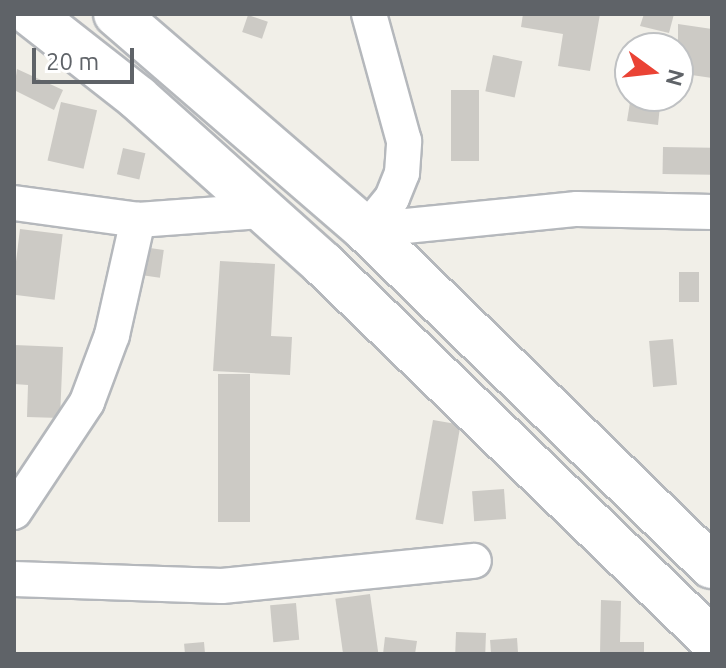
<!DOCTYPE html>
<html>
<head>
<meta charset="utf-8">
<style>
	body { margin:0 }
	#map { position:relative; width:726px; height:668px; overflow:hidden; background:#f1efe8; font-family:Ubuntu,sans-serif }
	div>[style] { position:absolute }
	.building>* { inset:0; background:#cccac5; transform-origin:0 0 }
	.roads { filter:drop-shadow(2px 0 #b5b8bc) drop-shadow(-2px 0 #b5b8bc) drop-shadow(0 2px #b5b8bc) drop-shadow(0 -2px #b5b8bc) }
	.street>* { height:34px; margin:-17px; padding:0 17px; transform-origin:17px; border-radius:17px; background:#fff }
	.secondary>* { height:44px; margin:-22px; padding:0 22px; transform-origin:22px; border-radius:22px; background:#fff }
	span { translate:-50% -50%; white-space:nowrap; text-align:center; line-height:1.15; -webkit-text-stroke:8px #fff; paint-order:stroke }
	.frame { position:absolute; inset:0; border:16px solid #5f6368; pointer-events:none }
	.north { position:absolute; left:614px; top:32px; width:80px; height:80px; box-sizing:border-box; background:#fff; border:2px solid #bfc1c3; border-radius:50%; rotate:105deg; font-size:22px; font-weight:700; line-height:32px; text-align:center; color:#5f6368 }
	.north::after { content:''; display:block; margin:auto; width:28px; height:36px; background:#ea4335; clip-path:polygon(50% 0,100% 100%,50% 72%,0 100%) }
	.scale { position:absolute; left:32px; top:48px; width:102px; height:36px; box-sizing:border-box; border:4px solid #5f6368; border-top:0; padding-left:10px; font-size:24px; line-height:28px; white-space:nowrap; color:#5f6368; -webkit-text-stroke:6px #fff; paint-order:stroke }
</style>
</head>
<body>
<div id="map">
	<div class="building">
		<div style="clip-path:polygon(523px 14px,600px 14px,590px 71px,558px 66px,563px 34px,521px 27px)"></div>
		<div style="clip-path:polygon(644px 14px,674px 14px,669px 33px,640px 26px)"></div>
		<div style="left:248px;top:15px;width:21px;height:18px;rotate:19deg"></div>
		<div style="clip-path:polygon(678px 24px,712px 29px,712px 78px,678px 73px)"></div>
		<div style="left:493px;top:55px;width:30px;height:37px;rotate:12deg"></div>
		<div style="clip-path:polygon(17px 69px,63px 90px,54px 110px,14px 90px)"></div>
		<div style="left:451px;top:90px;width:28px;height:71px"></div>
		<div style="clip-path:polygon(631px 96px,661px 96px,658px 125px,627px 121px)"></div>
		<div style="left:61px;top:102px;width:37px;height:60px;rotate:13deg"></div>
		<div style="left:663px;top:147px;width:49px;height:27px;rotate:1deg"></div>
		<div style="left:123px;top:148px;width:23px;height:27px;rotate:13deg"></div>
		<div style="left:20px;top:229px;width:43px;height:66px;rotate:7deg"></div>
		<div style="left:143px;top:247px;width:21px;height:28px;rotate:8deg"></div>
		<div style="clip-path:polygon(220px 261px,275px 264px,271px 336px,292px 337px,290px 375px,213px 371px)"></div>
		<div style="left:679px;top:272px;width:20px;height:30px"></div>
		<div style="left:673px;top:339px;width:46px;height:24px;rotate:85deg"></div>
		<div style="clip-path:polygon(14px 345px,63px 347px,60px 418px,27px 417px,28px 385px,14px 384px)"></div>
		<div style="left:218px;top:374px;width:32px;height:148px"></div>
		<div style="left:433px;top:420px;width:28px;height:101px;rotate:10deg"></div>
		<div style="left:504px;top:489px;width:30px;height:32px;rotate:86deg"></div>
		<div style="left:370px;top:594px;width:61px;height:35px;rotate:82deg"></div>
		<div style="clip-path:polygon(601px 600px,621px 601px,620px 642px,644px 642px,644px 654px,600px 654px)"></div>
		<div style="left:296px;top:603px;width:37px;height:26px;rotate:85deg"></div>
		<div style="left:456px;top:632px;width:30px;height:22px;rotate:2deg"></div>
		<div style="clip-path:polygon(385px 637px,417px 641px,415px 654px,383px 654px)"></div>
		<div style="left:517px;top:638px;width:16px;height:27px;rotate:86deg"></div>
		<div style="left:204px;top:642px;width:12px;height:20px;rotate:85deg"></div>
	</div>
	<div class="roads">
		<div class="street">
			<div style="left:14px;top:203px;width:125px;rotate:7.8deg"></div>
			<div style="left:138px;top:220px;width:123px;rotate:-4.2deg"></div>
			<div style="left:366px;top:230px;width:212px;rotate:-5.7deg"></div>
			<div style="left:577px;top:209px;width:135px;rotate:1.3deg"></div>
			<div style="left:366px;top:230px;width:41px;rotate:-50.9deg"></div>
			<div style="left:392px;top:198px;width:27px;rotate:-68deg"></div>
			<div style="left:402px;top:173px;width:32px;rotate:-86deg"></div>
			<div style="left:404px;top:141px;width:132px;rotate:-105.4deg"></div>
			<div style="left:14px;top:512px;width:132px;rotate:-56.4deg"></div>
			<div style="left:87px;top:402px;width:72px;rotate:-69.5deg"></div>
			<div style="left:112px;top:335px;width:118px;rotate:-77.3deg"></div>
			<div style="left:14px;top:579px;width:208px;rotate:1.9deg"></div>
			<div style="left:222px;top:586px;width:253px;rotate:-5.7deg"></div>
		</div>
		<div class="secondary">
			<div style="left:31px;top:14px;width:136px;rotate:38.1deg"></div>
			<div style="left:138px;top:98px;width:249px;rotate:41.9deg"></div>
			<div style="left:323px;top:264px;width:541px;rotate:44.03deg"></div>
			<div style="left:116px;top:14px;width:330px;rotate:40.8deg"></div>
			<div style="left:366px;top:230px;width:482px;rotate:44.2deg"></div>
		</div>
	</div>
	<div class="frame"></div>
	<div class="north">N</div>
	<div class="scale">20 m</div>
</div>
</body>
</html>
